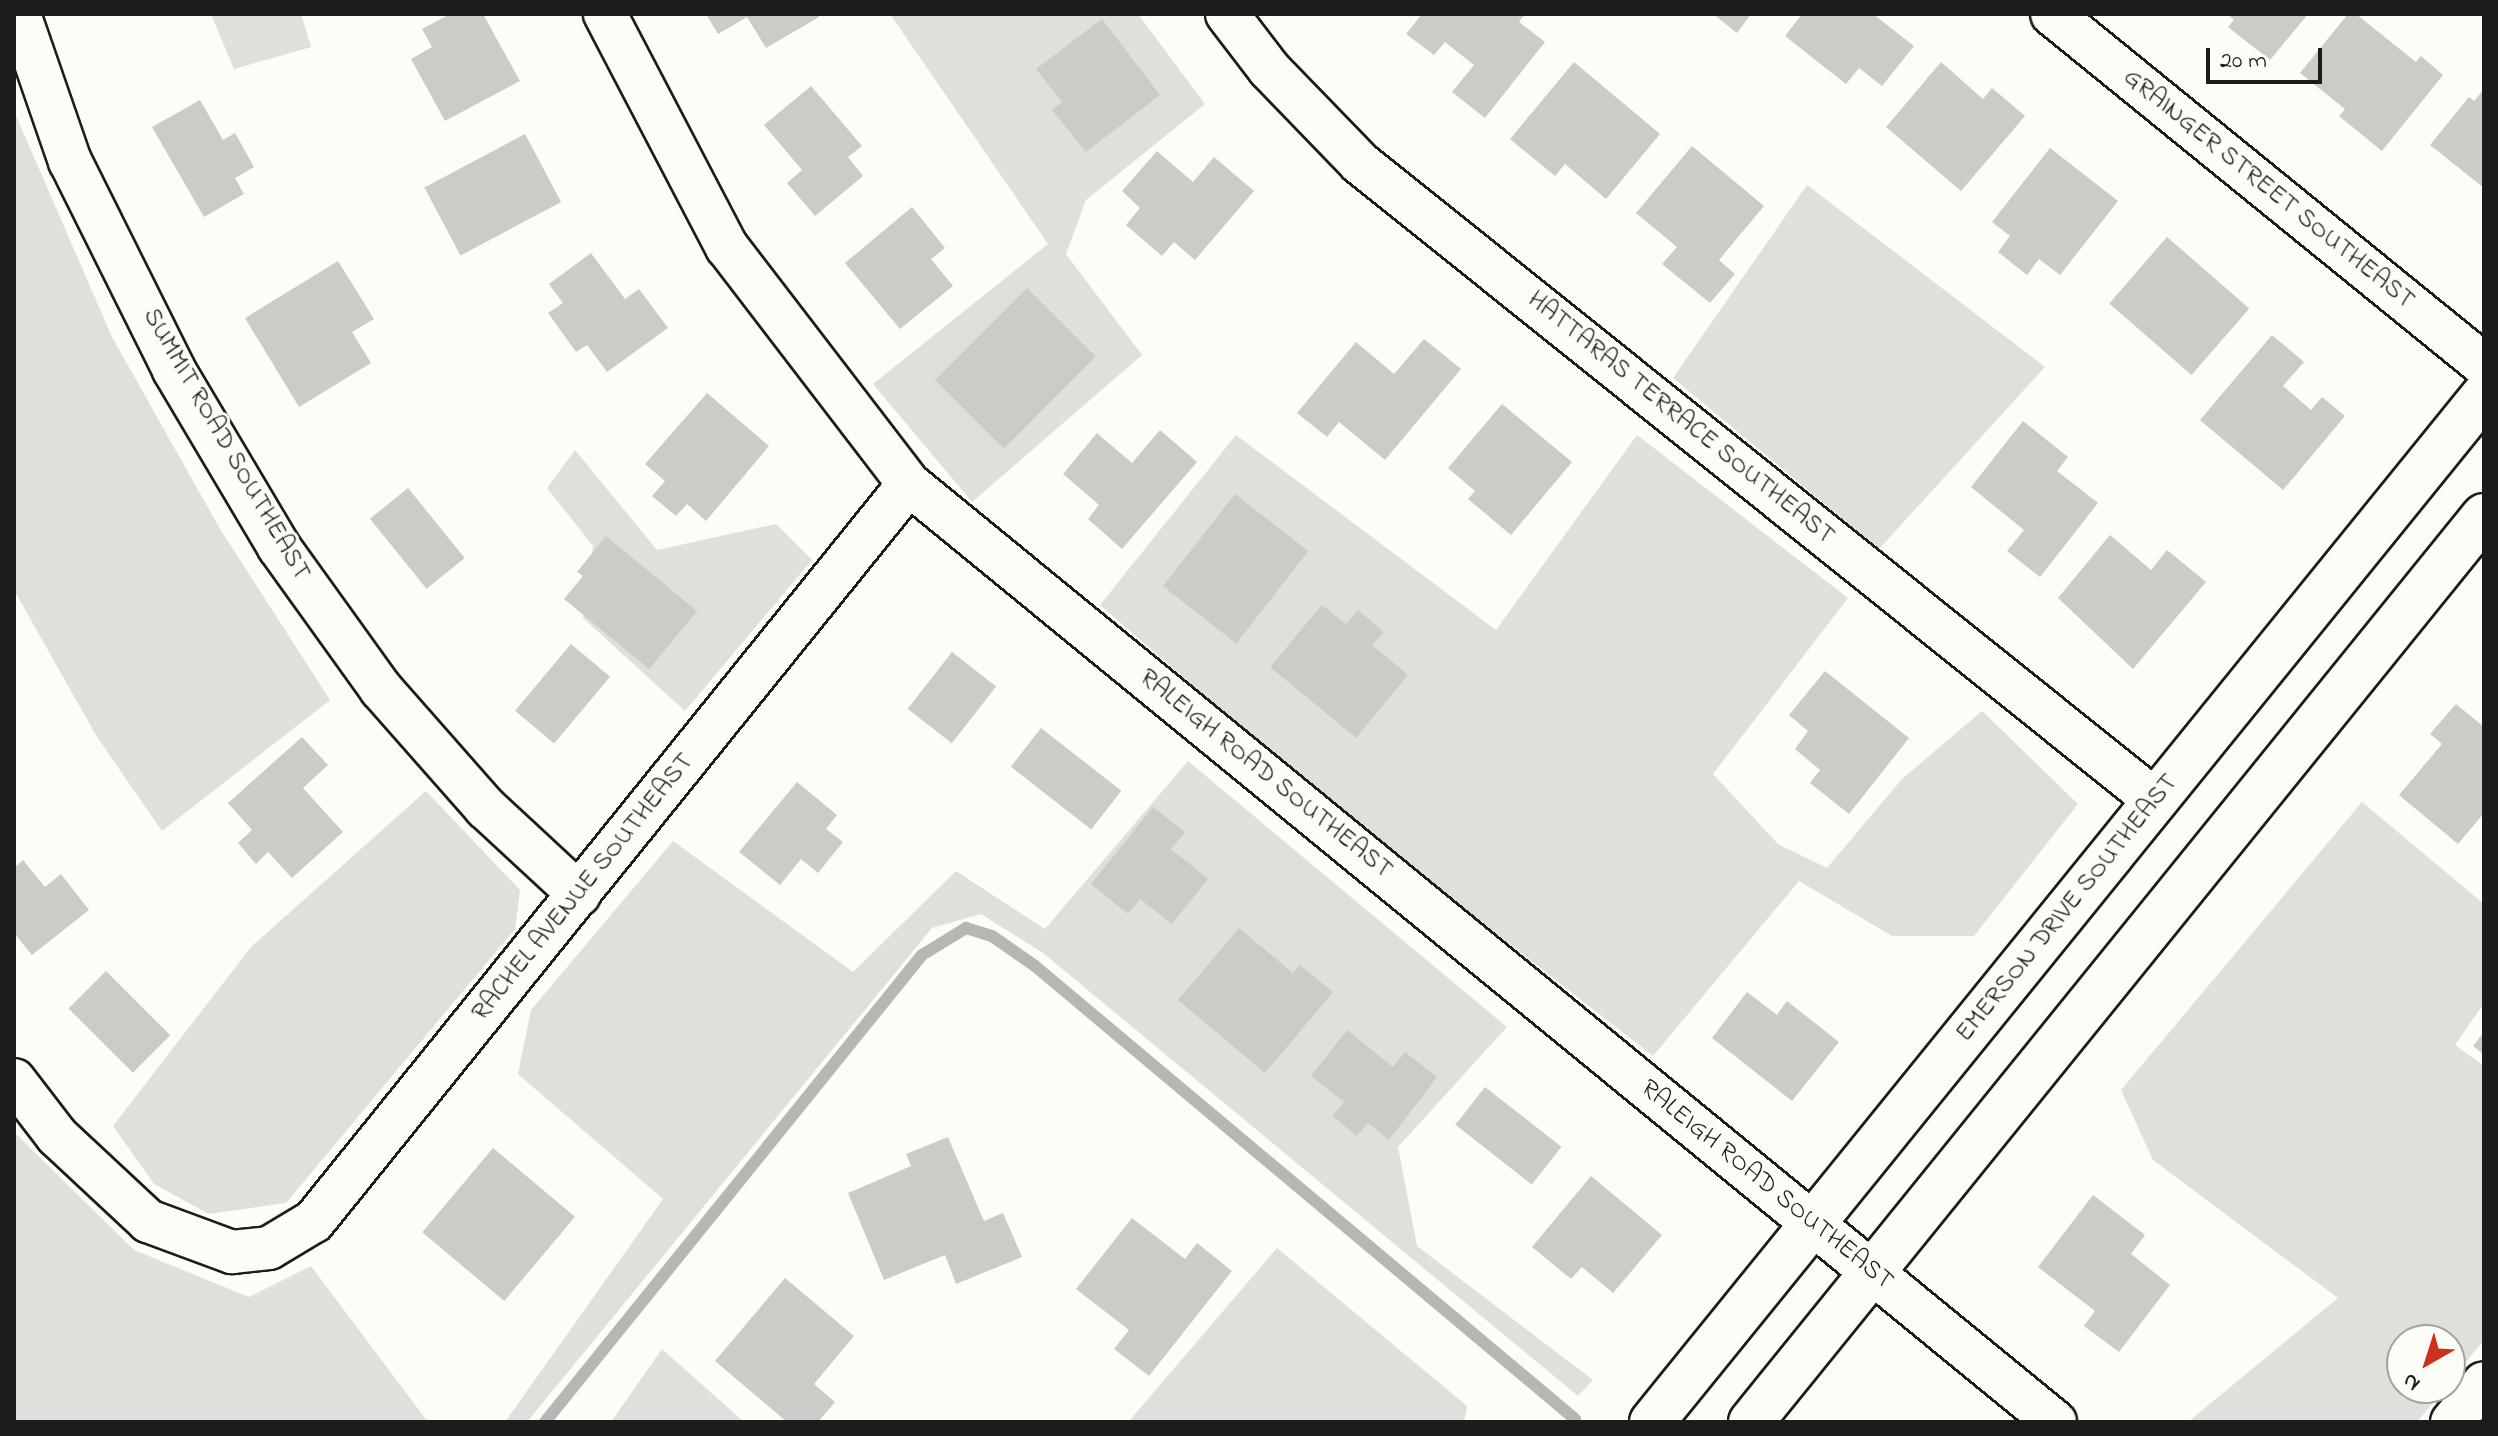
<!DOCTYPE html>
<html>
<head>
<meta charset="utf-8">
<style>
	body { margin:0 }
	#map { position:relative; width:2498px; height:1436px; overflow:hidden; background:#fdfcf7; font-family:"Indie Flower",sans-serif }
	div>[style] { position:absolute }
	.green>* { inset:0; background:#e0dfdb }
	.stream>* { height:12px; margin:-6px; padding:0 6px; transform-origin:6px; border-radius:6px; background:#b7b6b2 }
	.building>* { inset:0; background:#cccbc8; transform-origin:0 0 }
	.roads { filter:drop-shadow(2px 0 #1c1c1c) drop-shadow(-2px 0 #1c1c1c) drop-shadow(0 2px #1c1c1c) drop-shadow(0 -2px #1c1c1c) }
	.street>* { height:42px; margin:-21px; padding:0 21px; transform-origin:21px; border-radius:21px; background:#fdfcf7 }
	.secondary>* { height:44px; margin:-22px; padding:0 22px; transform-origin:22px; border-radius:22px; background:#fdfcf7 }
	span { translate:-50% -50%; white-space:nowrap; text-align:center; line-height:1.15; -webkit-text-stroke:6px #fdfcf7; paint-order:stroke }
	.street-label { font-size:26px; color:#1c1c1c }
	.frame { position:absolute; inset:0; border:16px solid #1c1c1c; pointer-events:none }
	.north { position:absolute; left:2386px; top:1324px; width:80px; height:80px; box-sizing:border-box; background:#fdfcf7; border:2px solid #a3a29f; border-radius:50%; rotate:219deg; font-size:22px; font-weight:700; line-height:32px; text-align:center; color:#1c1c1c }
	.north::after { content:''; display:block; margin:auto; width:28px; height:36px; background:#c8321e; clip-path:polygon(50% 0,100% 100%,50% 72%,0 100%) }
	.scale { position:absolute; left:2206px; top:48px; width:116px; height:36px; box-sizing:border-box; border:4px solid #1c1c1c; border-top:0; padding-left:10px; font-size:24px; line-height:28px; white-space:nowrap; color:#1c1c1c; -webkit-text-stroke:6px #fdfcf7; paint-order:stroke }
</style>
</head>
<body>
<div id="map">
	<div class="green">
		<div style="clip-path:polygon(211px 14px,301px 14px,311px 47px,234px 69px)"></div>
		<div style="clip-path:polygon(890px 14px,1138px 14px,1205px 104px,1086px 200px,1066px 254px,1142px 355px,972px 502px,873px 384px,1048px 244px)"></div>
		<div style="clip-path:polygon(14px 111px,112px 337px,220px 529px,330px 700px,162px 831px,97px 737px,14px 590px)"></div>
		<div style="clip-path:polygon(1807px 185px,2045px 367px,1879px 549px,1673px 378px)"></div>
		<div style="clip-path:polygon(1236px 435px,1496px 630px,1637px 435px,1848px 598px,1713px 774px,1778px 844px,1827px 868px,1902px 779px,1982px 711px,2078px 804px,1974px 936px,1892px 936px,1799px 881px,1653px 1056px,1319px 795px,1100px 605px)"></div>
		<div style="clip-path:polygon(575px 450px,657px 550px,776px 524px,812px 560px,685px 711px,583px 618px,593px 546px,547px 488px)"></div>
		<div style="clip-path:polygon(1188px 761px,1507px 1027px,1398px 1147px,1417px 1246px,1593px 1380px,1578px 1396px,1043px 953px,981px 914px,932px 928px,527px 1422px,505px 1422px,663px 1199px,518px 1074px,531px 1010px,673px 841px,853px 972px,956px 871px,1045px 929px)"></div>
		<div style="clip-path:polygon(426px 791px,520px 890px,515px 929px,286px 1203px,209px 1214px,154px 1184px,113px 1126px,251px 947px)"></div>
		<div style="clip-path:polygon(2362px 802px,2484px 904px,2484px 1003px,2455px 1045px,2484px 1066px,2484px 1340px,2450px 1381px,2450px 1340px,2402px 1340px,2402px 1388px,2445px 1388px,2417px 1422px,2188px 1422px,2338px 1298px,2153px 1160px,2121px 1090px)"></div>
		<div style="clip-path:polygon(14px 1132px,134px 1250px,249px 1297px,311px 1266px,428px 1422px,14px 1422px)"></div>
		<div style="clip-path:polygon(1277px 1248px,1467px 1406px,1464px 1422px,1130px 1420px)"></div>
		<div style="clip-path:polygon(662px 1349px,744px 1422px,611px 1422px)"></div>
	</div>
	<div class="stream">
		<div style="left:545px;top:1422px;width:600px;rotate:-51.09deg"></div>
		<div style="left:922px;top:955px;width:52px;rotate:-31.5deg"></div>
		<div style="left:966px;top:928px;width:27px;rotate:17deg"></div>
		<div style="left:992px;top:936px;width:52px;rotate:34.9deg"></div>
		<div style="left:1035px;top:966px;width:705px;rotate:39.99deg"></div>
	</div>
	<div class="building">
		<div style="clip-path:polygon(450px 14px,483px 14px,520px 81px,445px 121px,411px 59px,432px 47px,422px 29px)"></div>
		<div style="clip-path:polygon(706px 14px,818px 14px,819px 17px,766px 48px,747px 17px,718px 34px)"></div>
		<div style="clip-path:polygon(1422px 14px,1525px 14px,1519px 22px,1545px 42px,1485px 118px,1452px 92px,1474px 65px,1445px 42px,1434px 55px,1406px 34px)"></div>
		<div style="clip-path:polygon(1713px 14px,1751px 14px,1737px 33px)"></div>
		<div style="clip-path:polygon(1802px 14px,1873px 14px,1914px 46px,1882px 86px,1859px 68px,1846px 84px,1785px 36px)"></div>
		<div style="clip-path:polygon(2227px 14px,2308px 14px,2270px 60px,2228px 27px,2234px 20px)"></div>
		<div style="clip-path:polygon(2348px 14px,2356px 14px,2416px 62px,2421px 56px,2443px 75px,2382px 151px,2339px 116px,2345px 109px,2300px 73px)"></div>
		<div style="clip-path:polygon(1102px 19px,1160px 95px,1086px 152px,1052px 110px,1062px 102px,1036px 69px)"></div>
		<div style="clip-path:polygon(1574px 62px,1660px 134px,1606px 199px,1565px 164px,1555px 176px,1510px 139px)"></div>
		<div style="clip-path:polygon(1941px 62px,1983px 99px,1992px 88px,2025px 116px,1961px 191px,1886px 127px)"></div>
		<div style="clip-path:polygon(811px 86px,862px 146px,848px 157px,863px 176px,815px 216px,787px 183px,802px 170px,764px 125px)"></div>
		<div style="clip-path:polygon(2484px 89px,2484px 188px,2430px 145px,2469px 97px,2474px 101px)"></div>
		<div style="clip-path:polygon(200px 100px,223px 140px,235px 133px,254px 167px,235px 178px,244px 194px,204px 217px,152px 127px)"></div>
		<div style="left:525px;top:134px;width:77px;height:114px;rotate:62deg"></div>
		<div style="clip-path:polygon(1692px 146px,1764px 206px,1719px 260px,1735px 274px,1710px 303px,1662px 264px,1677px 247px,1636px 213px)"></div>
		<div style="clip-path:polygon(2050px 148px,2118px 201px,2060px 275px,2039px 259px,2027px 275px,1998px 252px,2010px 236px,1992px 222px)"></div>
		<div style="clip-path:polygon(1157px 151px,1193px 182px,1214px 157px,1254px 191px,1195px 260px,1174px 242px,1162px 256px,1126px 225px,1140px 208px,1122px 191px)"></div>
		<div style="clip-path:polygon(912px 207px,945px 248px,931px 259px,953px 286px,900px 329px,845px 263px)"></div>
		<div style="left:2167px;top:237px;width:109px;height:88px;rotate:41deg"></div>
		<div style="clip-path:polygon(591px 253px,625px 299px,639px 289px,668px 328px,607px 372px,587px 345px,576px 352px,548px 313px,563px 303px,549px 284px)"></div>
		<div style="clip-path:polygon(338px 261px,374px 319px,352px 332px,371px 363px,299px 407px,245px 318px)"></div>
		<div style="left:1027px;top:288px;width:97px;height:130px;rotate:45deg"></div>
		<div style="clip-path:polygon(2272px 335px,2304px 362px,2283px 386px,2311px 410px,2322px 397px,2345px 416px,2283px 490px,2200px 420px)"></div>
		<div style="clip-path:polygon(1424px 339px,1461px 369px,1385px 460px,1339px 422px,1327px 437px,1297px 413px,1356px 342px,1394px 374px)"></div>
		<div style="clip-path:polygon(707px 393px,769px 446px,706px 521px,687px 504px,676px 516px,652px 496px,665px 481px,645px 464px)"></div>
		<div style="clip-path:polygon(1502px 404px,1572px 462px,1511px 535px,1468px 499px,1475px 491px,1448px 468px)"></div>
		<div style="clip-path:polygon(2023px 421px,2068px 457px,2057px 471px,2098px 503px,2040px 577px,2007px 551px,2024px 530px,1971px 487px)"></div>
		<div style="clip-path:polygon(1160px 430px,1197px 462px,1122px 549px,1088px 519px,1099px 505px,1063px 474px,1097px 433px,1132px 463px)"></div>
		<div style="left:408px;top:488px;width:90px;height:49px;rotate:51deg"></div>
		<div style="left:1235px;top:494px;width:93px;height:117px;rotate:38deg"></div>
		<div style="clip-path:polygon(2110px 535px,2151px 570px,2167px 550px,2206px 582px,2133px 669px,2058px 598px)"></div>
		<div style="clip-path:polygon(606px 536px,697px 611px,649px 669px,564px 599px,583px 576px,577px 572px)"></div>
		<div style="clip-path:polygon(1322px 605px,1346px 624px,1358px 610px,1384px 632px,1372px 645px,1408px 675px,1356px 738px,1270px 667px)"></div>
		<div style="left:571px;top:644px;width:51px;height:87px;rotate:40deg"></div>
		<div style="left:952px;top:652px;width:56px;height:72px;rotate:38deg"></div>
		<div style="clip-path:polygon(1825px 671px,1909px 738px,1849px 814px,1810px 783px,1820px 770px,1795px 749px,1808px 731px,1789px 715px)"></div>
		<div style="clip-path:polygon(2456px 704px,2484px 727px,2484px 813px,2458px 844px,2399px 795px,2442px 744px,2430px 734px)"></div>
		<div style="left:1041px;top:728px;width:102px;height:49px;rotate:38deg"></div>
		<div style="clip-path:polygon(302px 737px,328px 765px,303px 788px,343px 832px,292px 878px,268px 852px,256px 864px,238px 843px,252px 830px,228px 803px)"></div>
		<div style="clip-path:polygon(797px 782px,837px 815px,826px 829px,843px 842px,818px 873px,801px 859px,780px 885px,739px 852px)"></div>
		<div style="clip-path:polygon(1153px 807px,1185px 832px,1171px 849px,1208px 879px,1172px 924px,1140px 899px,1128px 914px,1091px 884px)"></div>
		<div style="clip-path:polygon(23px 860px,45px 887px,61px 874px,89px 910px,32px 955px,14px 933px,14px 868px)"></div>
		<div style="clip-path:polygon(1239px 928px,1293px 973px,1300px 965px,1333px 992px,1265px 1073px,1178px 1000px)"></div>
		<div style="left:106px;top:971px;width:91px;height:53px;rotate:45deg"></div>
		<div style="clip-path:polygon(1747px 992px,1777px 1015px,1787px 1001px,1839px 1042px,1792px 1101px,1712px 1038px)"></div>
		<div style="clip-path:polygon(1347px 1030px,1393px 1067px,1405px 1052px,1437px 1077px,1389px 1140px,1368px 1123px,1357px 1136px,1332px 1116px,1344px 1102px,1311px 1076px)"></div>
		<div style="clip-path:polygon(2484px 1032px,2484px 1055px,2473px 1046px)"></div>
		<div style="left:1485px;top:1087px;width:97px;height:48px;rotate:38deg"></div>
		<div style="clip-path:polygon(948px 1137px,984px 1221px,1003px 1213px,1022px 1257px,956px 1284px,945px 1255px,884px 1280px,848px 1193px,911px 1166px,906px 1154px)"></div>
		<div style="left:493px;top:1148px;width:107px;height:110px;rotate:40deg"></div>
		<div style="clip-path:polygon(1591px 1176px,1662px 1235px,1613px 1293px,1582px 1267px,1571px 1279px,1532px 1247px)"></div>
		<div style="clip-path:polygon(2093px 1195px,2145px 1235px,2131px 1254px,2170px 1285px,2119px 1352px,2084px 1326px,2095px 1311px,2038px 1267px)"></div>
		<div style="clip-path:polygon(1132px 1218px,1185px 1259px,1197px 1243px,1232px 1271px,1149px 1376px,1114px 1349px,1129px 1330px,1076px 1289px)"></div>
		<div style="clip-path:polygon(785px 1278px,854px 1336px,814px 1384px,835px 1402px,818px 1422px,787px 1422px,715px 1361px)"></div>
	</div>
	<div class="roads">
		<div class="street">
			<div style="left:19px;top:14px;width:156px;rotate:70.9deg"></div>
			<div style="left:70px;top:161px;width:233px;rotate:63.5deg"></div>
			<div style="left:174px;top:370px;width:206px;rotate:59.3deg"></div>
			<div style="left:279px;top:547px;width:175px;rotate:54.3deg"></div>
			<div style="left:381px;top:689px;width:159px;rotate:48.6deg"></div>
			<div style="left:486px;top:808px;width:127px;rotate:42.8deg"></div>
			<div style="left:605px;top:14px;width:263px;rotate:62.4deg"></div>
			<div style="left:727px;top:247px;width:299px;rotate:52.5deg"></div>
			<div style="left:909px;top:484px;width:1481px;rotate:39.3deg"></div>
			<div style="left:1227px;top:14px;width:69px;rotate:52.6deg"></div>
			<div style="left:1269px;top:69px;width:131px;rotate:45.9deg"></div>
			<div style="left:1360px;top:163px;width:1020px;rotate:38.71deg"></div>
			<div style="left:2052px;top:14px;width:557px;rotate:39.09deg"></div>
			<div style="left:14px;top:1080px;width:71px;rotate:52.5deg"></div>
			<div style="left:57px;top:1136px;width:125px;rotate:43deg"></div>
			<div style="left:148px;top:1221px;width:90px;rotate:20.3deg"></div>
			<div style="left:232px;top:1252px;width:37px;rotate:-6deg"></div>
			<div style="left:269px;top:1248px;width:52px;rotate:-31deg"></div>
			<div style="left:314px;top:1221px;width:947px;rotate:-51.09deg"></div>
			<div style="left:2452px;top:1422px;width:50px;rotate:-50.6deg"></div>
		</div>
		<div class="secondary">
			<div style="left:1652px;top:1422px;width:1322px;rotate:-50.99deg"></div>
			<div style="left:1751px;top:1422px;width:1165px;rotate:-51.03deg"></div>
		</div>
	</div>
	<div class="street-label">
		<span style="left:2268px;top:190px;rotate:39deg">GRAINGER STREET SOUTHEAST</span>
		<span style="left:1680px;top:419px;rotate:39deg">HATTARAS TERRACE SOUTHEAST</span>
		<span style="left:225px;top:445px;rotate:60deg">SUMMIT ROAD SOUTHEAST</span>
		<span style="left:1265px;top:775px;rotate:39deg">RALEIGH ROAD SOUTHEAST</span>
		<span style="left:584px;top:888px;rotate:-51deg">RACHEL AVENUE SOUTHEAST</span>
		<span style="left:2068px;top:909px;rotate:-51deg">EMERSON DRIVE SOUTHEAST</span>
		<span style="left:1766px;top:1186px;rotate:39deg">RALEIGH ROAD SOUTHEAST</span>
	</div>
	<div class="frame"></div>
	<div class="north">N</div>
	<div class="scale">20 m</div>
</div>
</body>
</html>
